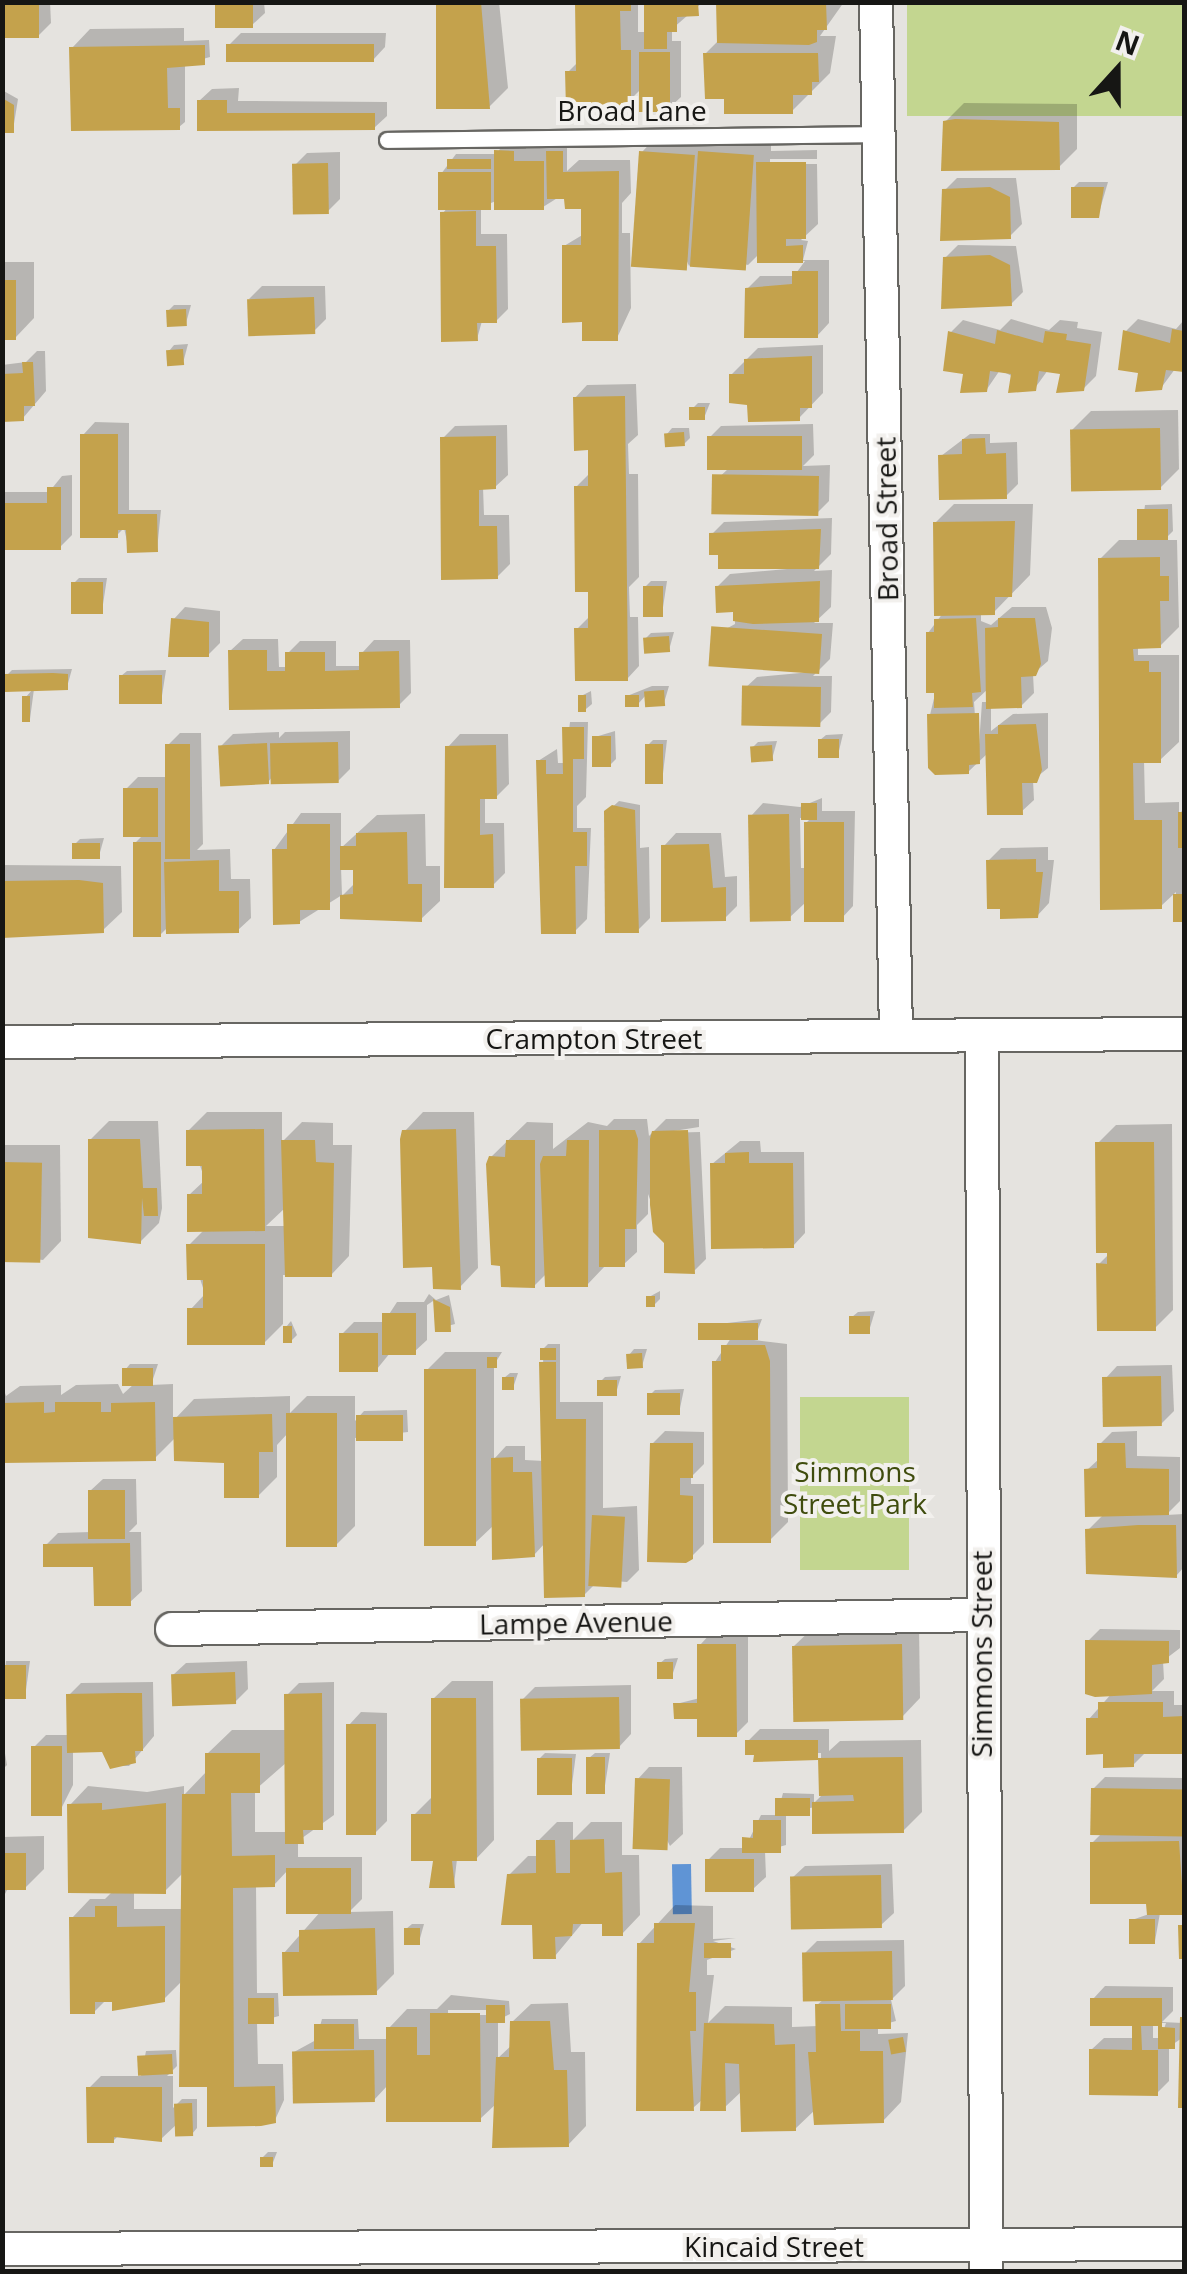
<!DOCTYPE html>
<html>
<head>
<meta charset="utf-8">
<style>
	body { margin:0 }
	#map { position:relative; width:1187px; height:2274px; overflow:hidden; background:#e5e3df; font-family:"Open Sans",sans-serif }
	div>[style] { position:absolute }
	.green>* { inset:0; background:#c3d690; transform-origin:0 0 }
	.water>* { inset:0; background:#5f94d5; transform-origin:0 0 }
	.shadow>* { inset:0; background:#0003 }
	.building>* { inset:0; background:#c4a24c; transform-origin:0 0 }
	.roads { filter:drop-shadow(2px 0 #676662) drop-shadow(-2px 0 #676662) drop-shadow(0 2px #676662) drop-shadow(0 -2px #676662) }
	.lane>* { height:15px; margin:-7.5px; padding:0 7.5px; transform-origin:7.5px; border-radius:7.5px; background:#fff }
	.street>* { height:32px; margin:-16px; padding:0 16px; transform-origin:16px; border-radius:16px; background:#fff }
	span { translate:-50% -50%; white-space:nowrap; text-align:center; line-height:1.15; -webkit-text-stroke:8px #f2f0ed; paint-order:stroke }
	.street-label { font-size:28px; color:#161614 }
	.park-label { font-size:28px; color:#3f4c0d }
	.frame { position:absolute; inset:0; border:5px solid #161614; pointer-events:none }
	.north { position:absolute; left:1067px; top:20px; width:100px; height:100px; -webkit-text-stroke:8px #f2f0ed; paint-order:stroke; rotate:21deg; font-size:28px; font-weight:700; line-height:40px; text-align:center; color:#161614 }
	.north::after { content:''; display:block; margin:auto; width:35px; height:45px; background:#161614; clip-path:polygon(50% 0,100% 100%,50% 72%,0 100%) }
</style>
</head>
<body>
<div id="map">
	<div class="green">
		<div style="left:907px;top:3px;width:277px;height:113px"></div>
		<div style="left:909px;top:1397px;width:173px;height:109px;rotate:90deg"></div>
	</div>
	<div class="water">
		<div style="left:691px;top:1864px;width:50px;height:19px;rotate:89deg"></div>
	</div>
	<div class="shadow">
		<div style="clip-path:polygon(2px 2px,50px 2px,51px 23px,39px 35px)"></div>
		<div style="clip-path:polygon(217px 2px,264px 2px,265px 13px,252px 25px)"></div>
		<div style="clip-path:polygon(438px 2px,499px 2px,508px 88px,489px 107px)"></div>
		<div style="clip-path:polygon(578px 2px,638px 2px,638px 32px,647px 32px,646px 2px,703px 2px,672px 29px,672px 41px,681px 41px,681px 97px,668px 109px,641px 89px,630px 100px,568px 72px,578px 62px)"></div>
		<div style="clip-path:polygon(719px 2px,844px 2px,820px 36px,836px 36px,830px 73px,792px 111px,726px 97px,705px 54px,719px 40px)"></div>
		<div style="clip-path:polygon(184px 28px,184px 41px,209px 40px,210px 57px,185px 64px,185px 122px,179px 127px,72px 48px,90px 29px)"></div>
		<div style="clip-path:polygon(241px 33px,386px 33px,385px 47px,373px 60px,229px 45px)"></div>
		<div style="clip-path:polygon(239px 88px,238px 101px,387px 102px,387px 116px,374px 128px,199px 128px,199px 101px,212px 89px)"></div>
		<div style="clip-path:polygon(2px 90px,18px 99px,13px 130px,2px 129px)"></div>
		<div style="clip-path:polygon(964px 103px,1077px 104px,1077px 149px,1059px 167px,945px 122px)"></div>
		<div style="clip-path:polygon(660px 133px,771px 137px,771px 151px,817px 150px,817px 159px,770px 159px,770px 164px,817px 164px,818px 224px,801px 240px,808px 241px,803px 260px,829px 260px,829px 323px,817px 336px,747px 289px,760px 276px,794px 276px,805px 261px,760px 261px,760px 253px,748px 265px,701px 254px,689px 266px,642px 152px)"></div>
		<div style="clip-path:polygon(508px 139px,525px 139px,526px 149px,567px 146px,567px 171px,579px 160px,630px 160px,631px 193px,622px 203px,622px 233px,630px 233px,631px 308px,617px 338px,585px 320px,564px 246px,584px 234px,583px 210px,567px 192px,543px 207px,496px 201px,481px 207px,481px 234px,507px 234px,508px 309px,496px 321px,482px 321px,477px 339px,443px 213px,448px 207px,441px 174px,456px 154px,496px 154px)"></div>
		<div style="clip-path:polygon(340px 152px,340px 199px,328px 211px,295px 165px,307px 153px)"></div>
		<div style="clip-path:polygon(957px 178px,1016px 178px,1022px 224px,1010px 236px,945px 190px)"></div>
		<div style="clip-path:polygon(1079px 182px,1108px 182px,1098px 216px,1073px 188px)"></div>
		<div style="clip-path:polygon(958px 245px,1016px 246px,1023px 292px,1011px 304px,945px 258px)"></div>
		<div style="clip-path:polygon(2px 262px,34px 262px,34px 318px,16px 337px,2px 337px)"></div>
		<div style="clip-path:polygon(262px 286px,325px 286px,326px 319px,314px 331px,249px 299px)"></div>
		<div style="clip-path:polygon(174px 305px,191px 305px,186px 323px,168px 311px)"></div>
		<div style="clip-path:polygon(1011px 319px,1049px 330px,1060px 320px,1078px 322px,1077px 328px,1102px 332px,1096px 376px,1083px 389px,1063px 372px,1048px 370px,1035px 388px,1000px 370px,987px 389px,965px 372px,951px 332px,963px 320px,1000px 330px)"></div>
		<div style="clip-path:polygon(1138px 319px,1176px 329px,1184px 320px,1184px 370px,1175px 369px,1161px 388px,1141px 371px,1126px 331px)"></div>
		<div style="clip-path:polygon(188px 344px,183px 363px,169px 351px,174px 345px)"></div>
		<div style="clip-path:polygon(823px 345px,823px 393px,799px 418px,750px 403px,731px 375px,758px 348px)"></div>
		<div style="clip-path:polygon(37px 351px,45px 351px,46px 391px,23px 418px,2px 419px,2px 365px,26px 362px)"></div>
		<div style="clip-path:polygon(636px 384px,638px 435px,628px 444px,629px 474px,638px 474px,639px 577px,629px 587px,630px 617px,638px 617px,639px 666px,627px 679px,577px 629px,589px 617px,590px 593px,576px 487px,588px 475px,590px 452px,575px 398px,587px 385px)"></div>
		<div style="clip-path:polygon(698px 403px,710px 403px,704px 418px,692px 409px)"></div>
		<div style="clip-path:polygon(1178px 410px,1179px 469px,1160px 488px,1072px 430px,1091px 411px)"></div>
		<div style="clip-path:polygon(95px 422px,129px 423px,129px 510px,161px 510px,157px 550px,129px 550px,124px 528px,117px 535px,83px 435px)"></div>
		<div style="clip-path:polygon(813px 424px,814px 455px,803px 466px,830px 465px,829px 501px,817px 513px,715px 481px,728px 469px,709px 438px,721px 426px)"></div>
		<div style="clip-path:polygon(507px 425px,508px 475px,495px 487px,483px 487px,484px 515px,509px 515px,510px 564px,497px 577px,443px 438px,455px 426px)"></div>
		<div style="clip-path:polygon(672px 428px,689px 428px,690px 438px,684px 444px,667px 434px)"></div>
		<div style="clip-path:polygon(970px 434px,990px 434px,990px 443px,1017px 442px,1018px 484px,1005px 497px,941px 456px)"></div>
		<div style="clip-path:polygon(2px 468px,3px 492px,49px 492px,62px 476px,72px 475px,72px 535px,60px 547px,2px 547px)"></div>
		<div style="clip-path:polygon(evenodd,954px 504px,1033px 504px,1030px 575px,994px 612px,981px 613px,981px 621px,991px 625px,1012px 607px,1046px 607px,1052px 628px,1048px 661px,1033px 674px,1034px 693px,1021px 706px,991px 706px,991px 731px,1013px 714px,1048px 713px,1048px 768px,1033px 780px,1034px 800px,1021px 812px,988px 753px,968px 772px,930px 715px,936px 690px,928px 633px,943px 613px,935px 523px,954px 504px,989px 688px,989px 702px,982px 702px,978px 759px,974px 702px,989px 688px)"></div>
		<div style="clip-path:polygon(1172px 504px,1173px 531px,1164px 540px,1177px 540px,1179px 627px,1160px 646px,1138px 646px,1138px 655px,1179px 655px,1179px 742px,1160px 760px,1144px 760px,1145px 803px,1179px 802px,1179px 814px,1184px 809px,1184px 920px,1176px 919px,1176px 892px,1161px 906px,1102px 907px,1100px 559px,1119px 540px,1140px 540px,1145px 505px)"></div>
		<div style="clip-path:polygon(832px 518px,831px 554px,814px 571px,832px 570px,831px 607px,814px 623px,833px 623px,830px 659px,813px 676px,832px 676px,831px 712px,819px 724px,744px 689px,757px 677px,811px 672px,713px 636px,735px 624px,735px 609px,717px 587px,730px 574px,809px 567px,720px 553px,712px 534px,724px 522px)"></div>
		<div style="clip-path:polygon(79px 578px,107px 578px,102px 611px,74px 583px)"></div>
		<div style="clip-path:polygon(651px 581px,667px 581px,662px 614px,645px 587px)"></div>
		<div style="clip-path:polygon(185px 607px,220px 611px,220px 643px,208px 655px,173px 620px)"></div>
		<div style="clip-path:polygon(674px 632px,669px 650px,646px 638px,651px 633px)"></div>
		<div style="clip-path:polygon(243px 639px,278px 639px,279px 667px,288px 667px,288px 653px,300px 641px,336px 641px,336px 666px,362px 666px,362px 653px,374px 640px,410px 640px,411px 693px,399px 705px,326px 705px,230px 651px)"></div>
		<div style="clip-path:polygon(72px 669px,67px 687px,34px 689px,30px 719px,25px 698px,33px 689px,7px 675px,12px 670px)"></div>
		<div style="clip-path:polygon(166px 670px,161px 702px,121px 676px,127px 671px)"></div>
		<div style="clip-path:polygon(652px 686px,669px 686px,664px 703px,646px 695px,638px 704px,627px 696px)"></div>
		<div style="clip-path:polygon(591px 691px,592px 704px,586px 709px,581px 696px)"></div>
		<div style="clip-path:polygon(evenodd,570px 722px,588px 722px,586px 797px,577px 806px,577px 828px,591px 828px,587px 919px,575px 931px,543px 932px,547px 809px,539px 809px,538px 761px,557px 749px,558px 763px,565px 763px,570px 722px,551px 856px,587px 856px,587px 861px,551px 861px,551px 856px)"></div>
		<div style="clip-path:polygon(350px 731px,350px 769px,338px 781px,273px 776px,268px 782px,221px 746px,233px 734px,279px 732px,279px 738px,285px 732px)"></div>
		<div style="clip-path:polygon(615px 731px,616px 759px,610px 765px,595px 737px)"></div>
		<div style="clip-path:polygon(180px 733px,201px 733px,203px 844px,197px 850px,230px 849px,231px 879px,250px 879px,251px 918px,238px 930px,168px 927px,160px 935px,135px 843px,144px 834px,126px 789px,138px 777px,168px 777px,168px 745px)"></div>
		<div style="clip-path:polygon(460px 734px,508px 734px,509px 784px,496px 797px,485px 797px,485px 823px,504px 823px,505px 873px,493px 885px,448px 747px)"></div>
		<div style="clip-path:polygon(843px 734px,838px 755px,820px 740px,826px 735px)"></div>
		<div style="clip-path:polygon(653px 740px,667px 740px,662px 782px,647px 746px)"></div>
		<div style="clip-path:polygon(777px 741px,772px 759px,753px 747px,758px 742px)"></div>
		<div style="clip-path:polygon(evenodd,822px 798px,822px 811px,855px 811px,853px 906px,841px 919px,806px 902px,789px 918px,751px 816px,763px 803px,800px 807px,822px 798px,812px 817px,806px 823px,806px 868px,801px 868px,800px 818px,812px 817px)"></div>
		<div style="clip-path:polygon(619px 801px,640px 805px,640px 848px,649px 847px,650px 918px,638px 930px,607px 812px)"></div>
		<div style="clip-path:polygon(301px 813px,341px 813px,341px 848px,377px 815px,425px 814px,426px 866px,440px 866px,440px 901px,421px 919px,342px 896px,356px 882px,356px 867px,341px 867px,342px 895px,299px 922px,274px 850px)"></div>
		<div style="clip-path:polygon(676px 833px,721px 833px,725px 877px,737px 876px,737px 906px,725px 918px,664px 846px)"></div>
		<div style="clip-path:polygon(104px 838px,99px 856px,74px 845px,80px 839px)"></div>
		<div style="clip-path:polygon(1048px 847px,1048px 860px,1054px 860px,1049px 903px,1037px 916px,988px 861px,1001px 848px)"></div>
		<div style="clip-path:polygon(2px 865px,121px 866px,122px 912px,103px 930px,2px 933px)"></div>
		<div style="clip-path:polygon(evenodd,207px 1112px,282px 1112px,282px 1142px,302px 1122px,333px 1123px,333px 1145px,352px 1145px,349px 1256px,331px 1275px,283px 1275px,283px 1324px,264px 1343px,190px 1310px,205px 1294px,189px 1245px,205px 1229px,189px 1195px,205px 1180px,188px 1131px,207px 1112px,285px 1208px,286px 1226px,266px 1226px,285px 1208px)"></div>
		<div style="clip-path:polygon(423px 1112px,474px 1112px,478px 1268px,460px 1287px,435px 1265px,405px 1131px)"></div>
		<div style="clip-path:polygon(614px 1119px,647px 1119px,649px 1136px,666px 1119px,699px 1119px,699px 1127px,661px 1133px,700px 1132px,706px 1259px,694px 1271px,666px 1242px,648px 1194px,648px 1214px,637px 1225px,637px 1252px,624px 1264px,605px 1266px,587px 1285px,548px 1272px,534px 1286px,491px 1157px,527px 1122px,553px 1123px,553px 1149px,588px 1122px,607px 1126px)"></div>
		<div style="clip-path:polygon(109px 1121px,158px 1121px,162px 1208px,159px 1223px,140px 1242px,90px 1140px)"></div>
		<div style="clip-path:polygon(1172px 1124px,1173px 1310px,1155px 1328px,1099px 1264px,1113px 1250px,1098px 1143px,1116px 1125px)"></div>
		<div style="clip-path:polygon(740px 1141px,760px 1141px,761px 1152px,804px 1152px,805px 1233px,793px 1246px,712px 1164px)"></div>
		<div style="clip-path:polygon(2px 1145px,60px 1145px,61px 1241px,43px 1260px,2px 1255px)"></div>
		<div style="clip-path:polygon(660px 1291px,660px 1299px,655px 1304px,649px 1297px)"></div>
		<div style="clip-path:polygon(429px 1294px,436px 1300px,449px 1295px,455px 1324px,437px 1329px,436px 1299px,427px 1305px,427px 1340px,414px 1352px,390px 1353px,377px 1369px,342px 1334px,354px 1322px,384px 1322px,397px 1302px,424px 1302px)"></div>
		<div style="clip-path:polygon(875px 1311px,869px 1331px,852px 1317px,858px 1312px)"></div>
		<div style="clip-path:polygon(762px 1319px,754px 1340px,787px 1344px,788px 1522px,770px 1540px,715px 1362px,731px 1338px,701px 1326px)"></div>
		<div style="clip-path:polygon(291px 1321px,297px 1335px,291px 1341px,286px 1327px)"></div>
		<div style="clip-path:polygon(548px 1344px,560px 1344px,560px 1402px,603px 1402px,603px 1508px,637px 1506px,639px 1570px,627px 1582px,599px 1580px,584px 1595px,545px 1543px,534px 1555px,494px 1525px,475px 1543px,426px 1371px,445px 1352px,502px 1352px,494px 1365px,494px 1459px,506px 1446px,525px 1446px,525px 1460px,544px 1461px,543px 1349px)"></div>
		<div style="clip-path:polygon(634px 1349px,647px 1349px,642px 1366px,629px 1355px)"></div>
		<div style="clip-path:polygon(130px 1364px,158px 1364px,151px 1385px,173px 1384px,173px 1421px,194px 1399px,290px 1396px,290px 1413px,307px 1396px,355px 1396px,355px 1421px,364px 1411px,407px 1410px,408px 1432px,355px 1438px,355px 1526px,337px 1544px,288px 1433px,277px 1445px,277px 1477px,258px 1496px,226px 1461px,176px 1437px,155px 1458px,2px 1460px,2px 1384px,6px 1396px,20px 1386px,61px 1385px,61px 1395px,76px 1385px,118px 1384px,123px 1394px,134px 1384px,125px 1370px)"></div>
		<div style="clip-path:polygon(1172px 1365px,1174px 1411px,1161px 1424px,1105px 1379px,1117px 1366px)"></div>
		<div style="clip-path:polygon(510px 1373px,518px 1373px,513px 1388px,504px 1378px)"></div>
		<div style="clip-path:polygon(621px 1376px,616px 1393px,600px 1382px,605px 1377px)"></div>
		<div style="clip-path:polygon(684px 1389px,679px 1413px,650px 1395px,655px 1390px)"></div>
		<div style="clip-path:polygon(665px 1431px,704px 1432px,704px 1464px,691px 1477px,691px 1484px,704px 1484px,704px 1544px,692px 1556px,652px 1444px)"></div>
		<div style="clip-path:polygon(1137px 1431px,1137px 1456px,1180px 1457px,1180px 1501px,1166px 1515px,1184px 1514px,1184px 1567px,1176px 1576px,1088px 1530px,1104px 1514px,1087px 1470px,1100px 1458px,1100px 1444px,1112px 1432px)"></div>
		<div style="clip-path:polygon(103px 1479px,136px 1479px,137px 1524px,129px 1532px,141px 1532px,142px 1591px,129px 1603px,96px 1564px,46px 1545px,58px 1533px,91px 1532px,90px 1491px)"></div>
		<div style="clip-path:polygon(919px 1626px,920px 1698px,902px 1717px,794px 1646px,813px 1628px)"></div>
		<div style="clip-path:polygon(1100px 1629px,1180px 1630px,1180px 1648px,1163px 1661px,1164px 1679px,1152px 1691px,1174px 1691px,1174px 1705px,1184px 1705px,1184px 1751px,1146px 1752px,1133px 1765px,1106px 1751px,1089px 1719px,1113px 1692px,1088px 1641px)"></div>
		<div style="clip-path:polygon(712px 1632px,748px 1633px,748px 1722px,736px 1734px,676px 1704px,700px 1698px,700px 1645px)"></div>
		<div style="clip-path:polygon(678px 1658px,672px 1676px,659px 1664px,665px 1659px)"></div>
		<div style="clip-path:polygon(6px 1661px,30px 1661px,25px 1697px,2px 1697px)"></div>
		<div style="clip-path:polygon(247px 1661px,248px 1689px,235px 1702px,173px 1675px,186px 1663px)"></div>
		<div style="clip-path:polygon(452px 1681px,493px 1681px,494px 1840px,476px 1859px,457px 1859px,454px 1885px,413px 1816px,432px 1797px,433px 1699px)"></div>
		<div style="clip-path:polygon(153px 1682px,154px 1736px,129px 1766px,111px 1766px,103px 1750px,73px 1750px,73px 1785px,59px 1813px,34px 1747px,46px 1735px,70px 1735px,69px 1695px,81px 1683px)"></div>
		<div style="clip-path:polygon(evenodd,334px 1682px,334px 1815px,298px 1841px,298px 1857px,362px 1857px,362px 1899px,349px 1912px,393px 1911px,394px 1974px,376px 1992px,284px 1953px,321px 1911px,288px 1870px,274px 1885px,256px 1885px,257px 1993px,278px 1993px,279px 2016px,257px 2022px,258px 2064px,283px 2064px,284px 2100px,275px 2120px,210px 2084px,182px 1981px,164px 1999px,115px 2009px,115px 2000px,106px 2000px,94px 2012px,72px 1918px,90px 1899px,105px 1899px,113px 1891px,70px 1805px,88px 1786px,147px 1792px,184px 1786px,184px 1795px,207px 1771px,207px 1754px,232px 1730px,287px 1730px,287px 1695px,299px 1683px,334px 1682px,287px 1762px,288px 1832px,255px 1832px,255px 1790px,287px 1762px,334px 1682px,183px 1873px,183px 1909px,134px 1909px,134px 1891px,165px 1891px,183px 1873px)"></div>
		<div style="clip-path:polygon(631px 1685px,631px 1734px,619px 1747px,523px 1699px,535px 1687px)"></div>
		<div style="clip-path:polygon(361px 1712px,387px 1713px,387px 1821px,375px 1833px,349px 1725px)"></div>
		<div style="clip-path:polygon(760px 1729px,829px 1729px,829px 1751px,840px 1741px,921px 1740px,922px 1812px,903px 1831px,815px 1807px,786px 1813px,786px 1845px,765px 1851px,766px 1877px,753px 1889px,707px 1861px,720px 1848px,745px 1848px,761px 1815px,777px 1815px,783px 1793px,814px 1794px,814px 1803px,821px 1796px,821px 1753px,756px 1753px,748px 1741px)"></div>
		<div style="clip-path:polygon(2px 1736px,7px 1765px,2px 1770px)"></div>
		<div style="clip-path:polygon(545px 1753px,576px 1754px,571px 1792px,539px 1759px)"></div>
		<div style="clip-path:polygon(595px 1753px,610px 1753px,604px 1792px,589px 1758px)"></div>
		<div style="clip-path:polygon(649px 1767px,682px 1767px,683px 1834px,670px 1846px,637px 1780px)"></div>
		<div style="clip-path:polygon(1105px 1777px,1184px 1778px,1184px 1913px,1160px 1913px,1155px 1941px,1132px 1920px,1149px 1914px,1149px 1901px,1092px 1843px,1103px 1832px,1093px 1789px)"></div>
		<div style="clip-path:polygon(557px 1822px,573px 1822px,573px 1840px,591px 1822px,622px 1822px,622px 1855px,639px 1855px,640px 1915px,622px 1934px,605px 1921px,584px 1921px,555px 1956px,509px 1875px,528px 1856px,539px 1856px,538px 1841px)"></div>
		<div style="clip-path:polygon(44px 1836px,44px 1869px,25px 1888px,8px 1888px,2px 1900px,2px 1837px)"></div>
		<div style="clip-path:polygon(892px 1864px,894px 1913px,881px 1925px,792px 1878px,805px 1866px)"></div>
		<div style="clip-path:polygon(675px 1905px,713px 1906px,713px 1939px,736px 1938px,713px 1941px,736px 1949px,707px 1960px,707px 1975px,714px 1975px,708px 2023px,725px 2006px,792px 2007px,792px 2027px,818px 2026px,817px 2005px,824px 1999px,805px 1953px,817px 1941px,904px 1940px,905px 1986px,891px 2000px,896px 2021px,878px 2026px,878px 2034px,908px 2033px,901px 2102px,883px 2121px,816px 2109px,795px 2129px,742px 2091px,724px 2108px,703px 2099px,693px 2108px,639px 1944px)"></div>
		<div style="clip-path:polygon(412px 1924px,424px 1924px,419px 1942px,406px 1929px)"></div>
		<div style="clip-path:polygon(2px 1962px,3px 2073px,2px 2074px)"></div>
		<div style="clip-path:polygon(evenodd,1105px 1986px,1173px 1987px,1173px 2011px,1162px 2022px,1183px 2023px,1184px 2016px,1184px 2106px,1182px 2038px,1169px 2047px,1169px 2081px,1157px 2093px,1091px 2050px,1104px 2038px,1135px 2038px,1135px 2023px,1093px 1999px,1105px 1986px,1153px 2023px,1166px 2023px,1161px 2038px,1153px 2038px,1153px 2023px)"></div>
		<div style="clip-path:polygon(evenodd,451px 1995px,509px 2001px,510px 2014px,498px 2020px,498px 2058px,512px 2045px,512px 2022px,531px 2004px,568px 2003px,571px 2052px,585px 2052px,586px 2126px,568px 2145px,497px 2103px,480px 2119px,388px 2085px,374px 2100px,294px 2052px,316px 2040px,322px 2019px,358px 2019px,359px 2039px,389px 2039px,389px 2028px,407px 2009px,437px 2009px,451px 1995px,448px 2010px,492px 2010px,492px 2015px,448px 2015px,448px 2010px)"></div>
		<div style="clip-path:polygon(176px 2050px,177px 2066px,167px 2076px,173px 2076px,173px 2108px,182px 2099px,197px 2099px,197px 2128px,192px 2134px,177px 2124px,161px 2139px,119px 2135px,113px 2141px,89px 2088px,101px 2076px,141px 2076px,146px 2051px)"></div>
		<div style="clip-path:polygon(268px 2152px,277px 2152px,272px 2165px,262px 2158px)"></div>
	</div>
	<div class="building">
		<div style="left:2px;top:2px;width:37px;height:36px"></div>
		<div style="left:215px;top:2px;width:38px;height:26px"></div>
		<div style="clip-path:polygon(436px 2px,481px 2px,490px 109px,436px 109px)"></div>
		<div style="clip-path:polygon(575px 2px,631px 2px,631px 11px,620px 11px,621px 50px,631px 50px,631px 103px,621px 103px,621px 108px,566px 109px,565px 71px,576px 71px)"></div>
		<div style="clip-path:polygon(644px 2px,698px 2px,699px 16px,677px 17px,677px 32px,667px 32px,667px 49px,644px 49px)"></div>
		<div style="clip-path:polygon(716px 2px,826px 2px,827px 30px,817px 30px,817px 42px,809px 45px,717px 43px)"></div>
		<div style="left:226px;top:44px;width:148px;height:18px"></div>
		<div style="clip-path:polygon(205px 45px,205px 65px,167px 68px,168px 108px,180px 108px,180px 130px,71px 131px,69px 47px)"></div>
		<div style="left:639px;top:52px;width:31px;height:60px"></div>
		<div style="clip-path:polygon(703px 53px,818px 53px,819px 82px,812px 82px,812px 95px,793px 95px,793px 114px,724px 114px,724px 99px,705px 99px)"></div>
		<div style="clip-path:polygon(2px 98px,14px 105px,14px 133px,2px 133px)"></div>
		<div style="clip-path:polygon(197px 100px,227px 100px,227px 113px,375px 113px,375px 130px,197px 131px)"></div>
		<div style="clip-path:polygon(955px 119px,1059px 122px,1060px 170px,941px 171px,943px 121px)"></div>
		<div style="clip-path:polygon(494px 150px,514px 151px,514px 161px,544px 161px,544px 210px,494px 210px)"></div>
		<div style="clip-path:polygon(546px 151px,563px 151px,563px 172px,619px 171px,618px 341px,582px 341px,582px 322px,562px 323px,562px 245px,581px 245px,581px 209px,565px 209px,564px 199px,547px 199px)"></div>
		<div style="left:639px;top:151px;width:56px;height:116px;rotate:4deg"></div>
		<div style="left:698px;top:151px;width:56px;height:116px;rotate:4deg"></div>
		<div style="left:447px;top:159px;width:44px;height:10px"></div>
		<div style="clip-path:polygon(756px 162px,806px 162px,806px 239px,786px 239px,786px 246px,803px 245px,803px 263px,757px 263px)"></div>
		<div style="left:328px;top:163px;width:51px;height:36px;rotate:89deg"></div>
		<div style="left:491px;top:172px;width:38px;height:53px;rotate:90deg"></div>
		<div style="clip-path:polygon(990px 187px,1010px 197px,1011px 239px,940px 241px,942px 189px)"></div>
		<div style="clip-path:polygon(1071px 187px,1104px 187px,1099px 218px,1071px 218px)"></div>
		<div style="clip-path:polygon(476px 211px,476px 246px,496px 246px,497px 323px,477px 323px,478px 341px,441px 342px,440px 212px)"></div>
		<div style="clip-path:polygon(990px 255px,1010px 265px,1012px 306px,941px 309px,943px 257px)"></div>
		<div style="clip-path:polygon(792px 271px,818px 271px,818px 338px,744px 338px,745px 288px,792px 284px)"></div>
		<div style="left:2px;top:280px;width:14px;height:60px"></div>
		<div style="left:314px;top:297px;width:37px;height:67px;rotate:88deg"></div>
		<div style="left:186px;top:309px;width:17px;height:20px;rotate:87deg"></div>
		<div style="clip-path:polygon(1172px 329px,1184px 331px,1184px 372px,1166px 370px,1162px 390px,1135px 392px,1138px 373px,1118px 370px,1123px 330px,1170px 343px)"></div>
		<div style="clip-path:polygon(997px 330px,1043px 343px,1045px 331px,1067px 334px,1066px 340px,1091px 344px,1084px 391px,1056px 393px,1060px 374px,1039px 371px,1036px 391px,1008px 393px,1011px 374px,990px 371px,987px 392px,960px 393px,963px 374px,943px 371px,948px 331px,995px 344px)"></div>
		<div style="left:183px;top:349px;width:16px;height:17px;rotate:86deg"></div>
		<div style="clip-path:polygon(812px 356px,812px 408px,800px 408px,800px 421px,748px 422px,747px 405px,729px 403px,729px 374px,744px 374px,744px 359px)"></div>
		<div style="clip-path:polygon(22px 362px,33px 362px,35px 406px,24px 406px,24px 421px,2px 422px,2px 374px,23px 373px)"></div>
		<div style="clip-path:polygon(625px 396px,628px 681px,575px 681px,574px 628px,588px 628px,588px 592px,575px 592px,574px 486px,588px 486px,588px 450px,574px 451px,573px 397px)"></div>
		<div style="left:705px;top:407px;width:13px;height:16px;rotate:90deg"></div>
		<div style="left:1160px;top:428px;width:62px;height:90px;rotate:89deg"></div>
		<div style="left:684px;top:432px;width:14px;height:20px;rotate:86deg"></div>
		<div style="clip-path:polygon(80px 434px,118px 434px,118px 514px,157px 514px,158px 552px,127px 553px,126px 530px,118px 530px,118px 538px,80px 538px)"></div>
		<div style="clip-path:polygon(496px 436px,496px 489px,479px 490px,479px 526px,497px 526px,498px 579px,441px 580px,440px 437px)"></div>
		<div style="left:802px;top:436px;width:34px;height:95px;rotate:90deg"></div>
		<div style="clip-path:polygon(985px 438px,986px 454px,1006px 453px,1007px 499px,939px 500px,938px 455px,962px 454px,962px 439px)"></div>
		<div style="left:819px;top:476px;width:40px;height:107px;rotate:91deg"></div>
		<div style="clip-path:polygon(47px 487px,61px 487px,61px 550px,2px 550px,2px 503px,47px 503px)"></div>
		<div style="left:1137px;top:509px;width:31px;height:31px"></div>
		<div style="clip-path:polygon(1015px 521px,1012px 597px,995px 597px,995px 615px,934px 616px,933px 522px)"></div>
		<div style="clip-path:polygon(821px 529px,819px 569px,718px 569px,718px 555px,709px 555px,709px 533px)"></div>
		<div style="clip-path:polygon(1160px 557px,1160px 576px,1169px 576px,1169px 601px,1160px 601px,1161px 648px,1133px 649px,1134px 661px,1149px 661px,1149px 672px,1161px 672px,1161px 763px,1133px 763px,1134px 820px,1162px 820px,1162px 909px,1100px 910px,1098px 558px)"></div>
		<div style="clip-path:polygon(820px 581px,819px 622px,753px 624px,733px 621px,733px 612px,716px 613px,715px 586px)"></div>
		<div style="left:71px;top:582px;width:32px;height:32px"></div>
		<div style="left:643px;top:586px;width:20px;height:31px"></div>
		<div style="clip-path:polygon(171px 618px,209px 622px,209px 657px,168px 657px)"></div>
		<div style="clip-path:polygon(976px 618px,981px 692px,972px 693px,973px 707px,934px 708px,934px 693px,926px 693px,926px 632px,934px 632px,934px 619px)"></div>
		<div style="clip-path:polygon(998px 618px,1035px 618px,1041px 664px,1036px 676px,1021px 677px,1022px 708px,986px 709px,985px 628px,998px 627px)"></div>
		<div style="left:822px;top:634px;width:40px;height:111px;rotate:94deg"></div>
		<div style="left:669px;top:636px;width:16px;height:26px;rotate:86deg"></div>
		<div style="clip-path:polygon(228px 650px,267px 650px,267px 671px,285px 671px,285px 652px,325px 652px,325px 671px,359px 670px,359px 652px,399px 651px,400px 708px,229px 710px)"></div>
		<div style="clip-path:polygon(53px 673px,68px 674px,68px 690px,5px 692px,4px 674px)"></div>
		<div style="left:119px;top:675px;width:43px;height:29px"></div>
		<div style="left:821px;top:687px;width:40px;height:79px;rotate:91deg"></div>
		<div style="left:664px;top:690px;width:16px;height:20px;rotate:86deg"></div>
		<div style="left:578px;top:695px;width:8px;height:17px"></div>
		<div style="left:625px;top:695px;width:14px;height:12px"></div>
		<div style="left:22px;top:696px;width:8px;height:26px"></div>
		<div style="clip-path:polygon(979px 713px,980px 764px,969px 765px,969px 774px,935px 775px,928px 768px,927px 714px)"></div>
		<div style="clip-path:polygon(1036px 724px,1042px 770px,1037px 783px,1022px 783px,1023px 815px,987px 815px,985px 734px,998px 734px,998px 725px)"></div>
		<div style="clip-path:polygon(562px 727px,584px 727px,584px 759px,573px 759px,573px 832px,587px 832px,587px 866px,575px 866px,576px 934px,541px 934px,536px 760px,546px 760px,546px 774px,563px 774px)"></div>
		<div style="left:592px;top:736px;width:19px;height:31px"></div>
		<div style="left:818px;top:739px;width:21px;height:19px"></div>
		<div style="left:338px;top:742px;width:41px;height:68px;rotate:89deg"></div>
		<div style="left:267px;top:743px;width:41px;height:49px;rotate:87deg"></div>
		<div style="left:165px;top:744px;width:25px;height:115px"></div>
		<div style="left:663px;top:744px;width:40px;height:18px;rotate:90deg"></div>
		<div style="clip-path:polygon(496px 745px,497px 799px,480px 799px,480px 835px,493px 834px,494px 888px,444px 888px,445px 746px)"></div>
		<div style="left:772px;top:745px;width:16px;height:22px;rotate:86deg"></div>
		<div style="left:123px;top:788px;width:35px;height:49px"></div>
		<div style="left:801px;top:803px;width:16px;height:17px"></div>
		<div style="clip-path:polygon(612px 805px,635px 810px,639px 933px,605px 933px,604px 811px)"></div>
		<div style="left:1178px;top:812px;width:6px;height:36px"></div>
		<div style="left:789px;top:814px;width:107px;height:41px;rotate:89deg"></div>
		<div style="left:804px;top:822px;width:40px;height:100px"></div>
		<div style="clip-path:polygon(287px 824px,330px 824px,330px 910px,300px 910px,300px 924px,273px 925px,272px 849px,287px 849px)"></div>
		<div style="clip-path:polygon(407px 832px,408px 884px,422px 884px,422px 922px,340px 919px,340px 895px,353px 894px,353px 870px,340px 870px,340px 846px,356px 846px,356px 833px)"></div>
		<div style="left:133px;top:842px;width:28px;height:95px"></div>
		<div style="left:100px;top:843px;width:16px;height:28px;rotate:90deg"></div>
		<div style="clip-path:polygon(709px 844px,713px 888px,726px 887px,726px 921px,661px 922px,661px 845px)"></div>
		<div style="clip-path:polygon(1036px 859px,1036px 872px,1043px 872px,1038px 918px,1000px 919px,1000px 909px,987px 909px,986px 860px)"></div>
		<div style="clip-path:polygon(219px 860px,219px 891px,239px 891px,239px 933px,166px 934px,164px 862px)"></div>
		<div style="clip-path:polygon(79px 880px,103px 883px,104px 933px,2px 938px,2px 881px)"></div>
		<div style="left:1173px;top:894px;width:11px;height:28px"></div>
		<div style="clip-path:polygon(264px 1129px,265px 1231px,187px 1232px,187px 1194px,202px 1194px,202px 1166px,186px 1166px,186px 1130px)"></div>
		<div style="clip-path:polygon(456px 1129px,461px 1290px,433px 1289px,432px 1267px,403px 1268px,400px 1139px,402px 1130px)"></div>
		<div style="clip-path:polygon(599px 1130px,635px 1130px,638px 1139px,636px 1229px,625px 1229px,625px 1267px,599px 1267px)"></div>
		<div style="clip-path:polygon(688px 1130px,695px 1274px,664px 1273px,664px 1243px,653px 1232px,650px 1205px,650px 1139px,652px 1131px)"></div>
		<div style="clip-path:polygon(88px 1139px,140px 1139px,143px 1188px,157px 1188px,158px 1216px,144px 1216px,142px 1198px,141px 1244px,88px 1238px)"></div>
		<div style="clip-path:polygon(281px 1140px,315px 1140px,316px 1162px,334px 1163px,332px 1277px,285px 1277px)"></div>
		<div style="clip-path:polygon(506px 1140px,535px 1140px,535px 1288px,501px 1287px,500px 1266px,491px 1265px,486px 1164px,489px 1156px,505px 1157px)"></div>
		<div style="clip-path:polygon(567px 1140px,589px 1140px,588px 1287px,545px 1287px,540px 1164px,543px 1156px,566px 1156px)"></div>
		<div style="clip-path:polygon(1095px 1142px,1154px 1142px,1156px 1331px,1097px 1331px,1096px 1263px,1107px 1264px,1107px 1253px,1096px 1253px)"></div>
		<div style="clip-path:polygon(749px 1152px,749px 1163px,793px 1163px,794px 1248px,711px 1249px,710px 1163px,725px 1163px,725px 1153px)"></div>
		<div style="left:2px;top:1162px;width:40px;height:100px;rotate:1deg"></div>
		<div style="clip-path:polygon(186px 1244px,265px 1244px,265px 1345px,187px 1345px,187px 1308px,203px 1308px,203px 1280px,187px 1280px)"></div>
		<div style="left:646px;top:1296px;width:9px;height:11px"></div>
		<div style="clip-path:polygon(433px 1299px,450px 1307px,451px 1332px,435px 1332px)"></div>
		<div style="left:382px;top:1313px;width:34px;height:42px"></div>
		<div style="left:849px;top:1316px;width:21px;height:18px"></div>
		<div style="left:758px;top:1323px;width:17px;height:60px;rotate:90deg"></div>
		<div style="left:283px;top:1326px;width:9px;height:17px"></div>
		<div style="left:339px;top:1333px;width:39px;height:39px"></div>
		<div style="clip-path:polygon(721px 1345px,765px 1345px,770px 1361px,771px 1543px,713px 1543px,712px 1361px,721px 1361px)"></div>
		<div style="left:540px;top:1348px;width:16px;height:12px"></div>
		<div style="left:642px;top:1353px;width:15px;height:16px;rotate:86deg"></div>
		<div style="left:487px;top:1357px;width:10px;height:11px"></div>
		<div style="clip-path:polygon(539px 1362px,556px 1362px,556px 1419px,586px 1419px,585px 1597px,544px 1598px)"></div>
		<div style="left:153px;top:1368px;width:18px;height:31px;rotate:90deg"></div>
		<div style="left:476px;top:1369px;width:177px;height:52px;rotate:90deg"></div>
		<div style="left:1161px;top:1376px;width:50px;height:59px;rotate:89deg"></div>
		<div style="left:502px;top:1377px;width:12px;height:13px"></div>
		<div style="left:617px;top:1380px;width:16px;height:20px;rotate:90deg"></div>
		<div style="left:680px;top:1393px;width:22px;height:33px;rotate:90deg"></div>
		<div style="clip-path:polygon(44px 1402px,44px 1413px,55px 1412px,55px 1402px,101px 1402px,101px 1412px,111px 1412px,111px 1403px,155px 1402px,156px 1461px,2px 1463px,2px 1403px)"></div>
		<div style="left:286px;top:1413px;width:51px;height:134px"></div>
		<div style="clip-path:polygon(272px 1414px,273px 1452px,259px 1452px,259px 1498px,224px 1498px,224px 1463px,174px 1461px,173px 1417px)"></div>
		<div style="left:403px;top:1415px;width:26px;height:47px;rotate:90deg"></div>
		<div style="clip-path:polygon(650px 1443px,693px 1443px,693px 1478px,680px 1478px,680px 1495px,693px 1496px,693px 1559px,686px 1563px,647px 1562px)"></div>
		<div style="clip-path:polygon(1097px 1443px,1125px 1443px,1126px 1468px,1169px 1469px,1169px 1515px,1085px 1517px,1084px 1469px,1097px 1468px)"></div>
		<div style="clip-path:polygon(513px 1457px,513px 1472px,532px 1472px,535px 1557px,492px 1560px,491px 1458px)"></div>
		<div style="left:88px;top:1490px;width:37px;height:49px"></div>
		<div style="left:592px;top:1515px;width:33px;height:71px;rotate:3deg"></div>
		<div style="clip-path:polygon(1138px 1525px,1176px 1525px,1177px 1578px,1086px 1574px,1085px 1529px)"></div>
		<div style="clip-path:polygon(130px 1543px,131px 1606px,94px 1606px,93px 1567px,43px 1567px,43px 1544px)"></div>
		<div style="clip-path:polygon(1085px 1640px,1169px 1641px,1169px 1663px,1152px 1665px,1152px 1694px,1095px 1697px,1085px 1694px)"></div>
		<div style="clip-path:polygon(697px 1644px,736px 1644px,737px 1737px,697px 1737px,697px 1719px,674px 1719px,673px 1703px,697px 1703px)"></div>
		<div style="left:902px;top:1644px;width:76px;height:110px;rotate:89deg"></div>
		<div style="left:673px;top:1662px;width:17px;height:16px;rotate:90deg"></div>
		<div style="left:26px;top:1665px;width:34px;height:24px;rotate:90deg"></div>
		<div style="left:235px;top:1672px;width:32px;height:64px;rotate:88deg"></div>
		<div style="clip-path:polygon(118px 1693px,142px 1693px,143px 1751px,135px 1751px,136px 1763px,110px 1769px,102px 1752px,67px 1753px,66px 1694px)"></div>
		<div style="clip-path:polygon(322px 1693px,323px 1830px,303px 1830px,304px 1844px,285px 1844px,284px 1694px)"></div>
		<div style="left:619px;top:1697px;width:52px;height:99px;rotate:89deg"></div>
		<div style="clip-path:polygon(431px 1698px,476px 1698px,477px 1861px,452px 1861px,455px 1888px,429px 1888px,433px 1861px,411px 1861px,411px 1814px,431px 1814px)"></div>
		<div style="clip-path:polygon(1098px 1702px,1163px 1702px,1163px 1717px,1184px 1716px,1184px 1754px,1134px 1754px,1134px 1767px,1103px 1768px,1103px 1754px,1086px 1755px,1086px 1718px,1098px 1718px)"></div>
		<div style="left:346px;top:1724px;width:30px;height:111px"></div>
		<div style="clip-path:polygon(745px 1740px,818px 1740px,818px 1760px,753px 1762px,754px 1755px,745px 1755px)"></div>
		<div style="left:31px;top:1746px;width:31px;height:70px"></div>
		<div style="clip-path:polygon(205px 1753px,260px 1753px,260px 1793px,231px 1793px,232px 1856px,275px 1855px,275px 1887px,233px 1888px,234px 2087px,275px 2086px,276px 2123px,261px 2126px,207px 2127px,207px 2087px,179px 2087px,182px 1794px,205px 1794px)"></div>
		<div style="left:586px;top:1757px;width:19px;height:37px"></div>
		<div style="clip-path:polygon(903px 1757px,904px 1833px,812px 1834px,812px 1802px,854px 1801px,853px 1795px,819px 1796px,818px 1758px)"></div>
		<div style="left:537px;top:1758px;width:35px;height:37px"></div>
		<div style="left:635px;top:1778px;width:35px;height:71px;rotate:2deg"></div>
		<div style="left:1091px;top:1788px;width:93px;height:47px;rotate:1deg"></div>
		<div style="left:775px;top:1798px;width:35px;height:18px"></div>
		<div style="clip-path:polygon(102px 1803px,102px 1810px,166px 1803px,166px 1894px,68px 1893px,67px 1804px)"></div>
		<div style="clip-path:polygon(753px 1820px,781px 1820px,781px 1853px,742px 1853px,742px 1837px,753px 1838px)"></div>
		<div style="clip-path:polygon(604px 1839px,605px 1873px,622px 1872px,623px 1936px,602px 1936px,602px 1924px,573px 1924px,572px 1936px,555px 1937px,556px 1959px,533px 1959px,532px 1925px,501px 1925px,507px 1874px,536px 1873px,536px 1840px,555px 1840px,556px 1873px,570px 1873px,570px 1840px)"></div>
		<div style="clip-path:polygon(1179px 1841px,1184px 1915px,1147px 1915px,1146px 1904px,1090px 1904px,1090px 1842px)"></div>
		<div style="left:2px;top:1853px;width:24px;height:37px"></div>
		<div style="left:754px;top:1859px;width:33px;height:49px;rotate:90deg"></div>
		<div style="left:351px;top:1868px;width:46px;height:65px;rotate:90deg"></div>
		<div style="left:881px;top:1875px;width:53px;height:91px;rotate:89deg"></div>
		<div style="clip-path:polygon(95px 1906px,117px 1906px,117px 1927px,165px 1926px,165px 2002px,112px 2011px,112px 2002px,95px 2002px,95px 2014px,70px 2014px,69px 1917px,95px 1917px)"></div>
		<div style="left:1129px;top:1919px;width:26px;height:25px"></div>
		<div style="clip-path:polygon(654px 1923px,695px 1923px,689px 1992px,696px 1992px,696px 2031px,690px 2031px,694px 2111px,636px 2111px,637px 1943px,654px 1943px)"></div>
		<div style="clip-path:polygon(1178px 1925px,1184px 1925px,1184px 1959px,1179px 1959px)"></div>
		<div style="clip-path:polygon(375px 1928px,377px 1995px,283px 1996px,282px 1952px,299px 1952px,299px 1930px)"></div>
		<div style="left:404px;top:1928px;width:16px;height:17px"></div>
		<div style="left:704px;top:1943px;width:27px;height:15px"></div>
		<div style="left:892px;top:1951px;width:49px;height:90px;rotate:89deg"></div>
		<div style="left:248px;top:1998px;width:26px;height:26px"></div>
		<div style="clip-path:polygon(1090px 1998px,1162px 1998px,1162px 2027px,1175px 2028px,1175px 2049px,1158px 2049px,1158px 2026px,1141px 2026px,1142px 2050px,1158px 2050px,1158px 2096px,1089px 2095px,1089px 2049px,1132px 2050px,1132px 2026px,1090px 2026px)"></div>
		<div style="clip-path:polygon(815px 2004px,840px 2004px,841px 2031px,860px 2031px,860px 2051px,883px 2051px,884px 2123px,814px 2125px,808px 2052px,816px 2052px)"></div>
		<div style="left:845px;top:2004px;width:46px;height:25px"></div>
		<div style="left:486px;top:2005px;width:19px;height:18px"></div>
		<div style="clip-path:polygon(430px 2013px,480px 2013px,481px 2122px,386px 2122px,386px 2027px,417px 2027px,417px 2055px,430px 2055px)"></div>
		<div style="clip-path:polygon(1180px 2017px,1184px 2017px,1184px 2108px,1178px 2108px)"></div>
		<div style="clip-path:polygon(510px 2021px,550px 2021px,554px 2070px,567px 2070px,569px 2147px,492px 2148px,496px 2057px,509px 2057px)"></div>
		<div style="clip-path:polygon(704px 2023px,774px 2024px,775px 2045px,795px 2044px,796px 2131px,741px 2132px,739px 2064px,725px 2063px,726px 2111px,700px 2111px)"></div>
		<div style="left:314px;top:2024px;width:40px;height:25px"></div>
		<div style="left:903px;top:2037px;width:15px;height:15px;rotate:79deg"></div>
		<div style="left:374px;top:2050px;width:52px;height:82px;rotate:89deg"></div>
		<div style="left:172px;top:2054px;width:20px;height:35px;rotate:87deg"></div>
		<div style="clip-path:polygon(86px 2087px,162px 2087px,162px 2142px,114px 2137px,114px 2143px,87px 2143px)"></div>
		<div style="left:192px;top:2103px;width:33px;height:18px;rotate:88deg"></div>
		<div style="left:260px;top:2157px;width:13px;height:10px"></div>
	</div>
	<div class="roads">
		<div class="lane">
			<div style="left:387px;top:140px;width:491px;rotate:-0.7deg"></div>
		</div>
		<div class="street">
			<div style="left:876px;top:2px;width:1034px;rotate:88.89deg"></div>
			<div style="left:982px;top:1036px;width:1236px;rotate:89.81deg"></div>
			<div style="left:2px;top:1042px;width:1182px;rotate:-0.39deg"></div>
			<div style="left:172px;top:1629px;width:808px;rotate:-0.99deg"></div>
			<div style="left:2px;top:2249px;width:1182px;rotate:-0.24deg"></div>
		</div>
	</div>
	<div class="street-label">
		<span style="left:632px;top:110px">Broad Lane</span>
		<span style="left:886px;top:519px;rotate:-91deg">Broad Street</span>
		<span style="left:594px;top:1038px">Crampton Street</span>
		<span style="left:576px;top:1622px;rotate:-1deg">Lampe Avenue</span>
		<span style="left:981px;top:1654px;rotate:-90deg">Simmons Street</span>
		<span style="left:774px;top:2246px">Kincaid Street</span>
	</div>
	<div class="park-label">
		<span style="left:855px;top:1487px">Simmons<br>Street Park</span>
	</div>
	<div class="frame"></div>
	<div class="north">N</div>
</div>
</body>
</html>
